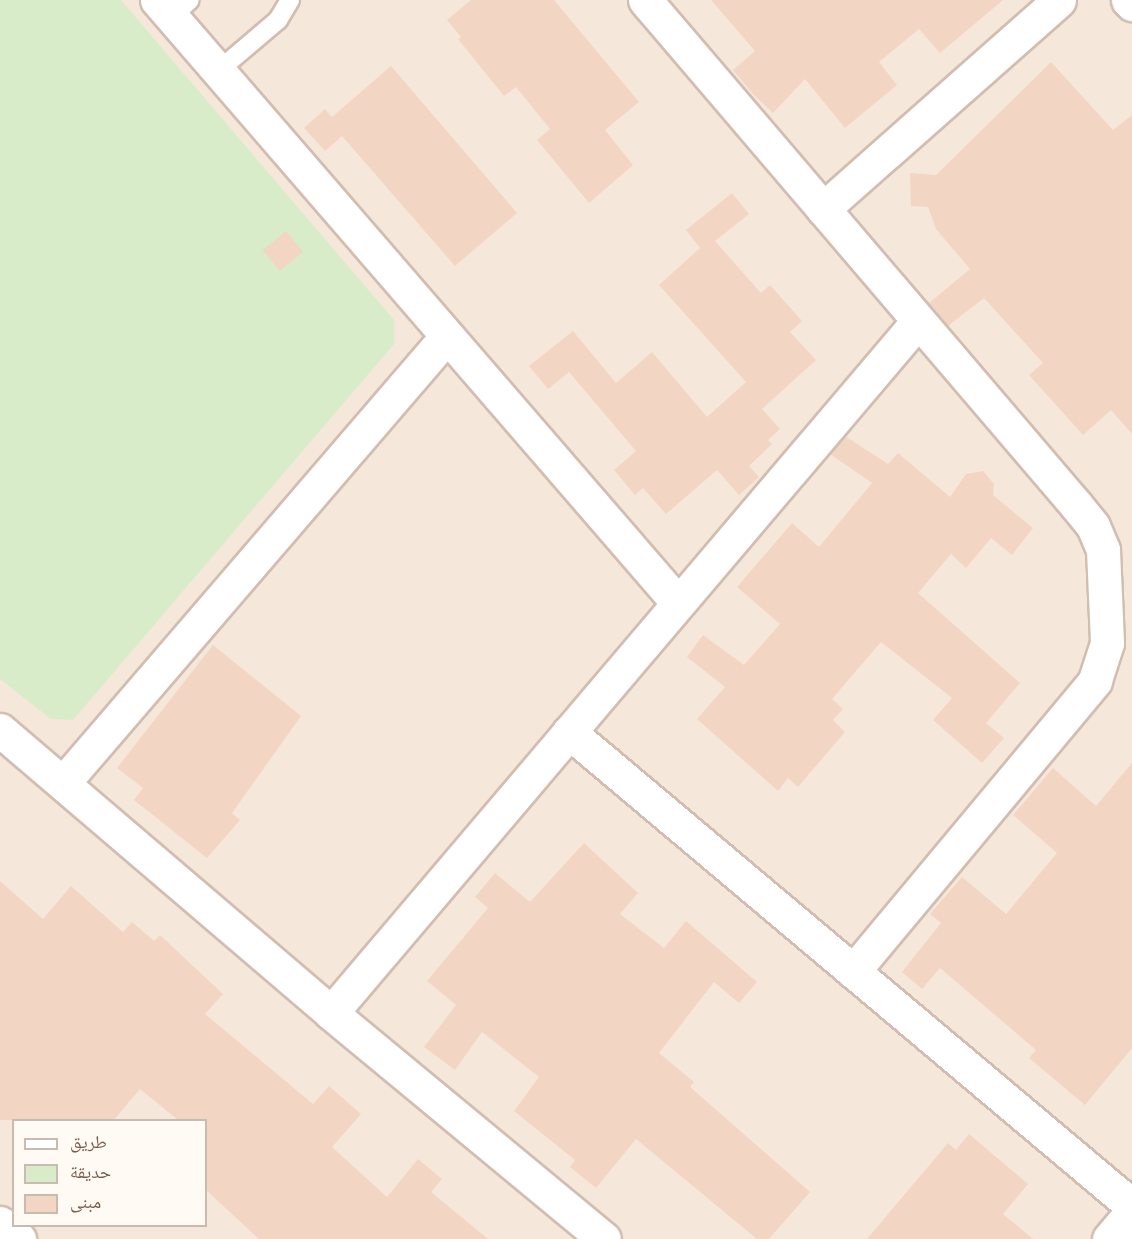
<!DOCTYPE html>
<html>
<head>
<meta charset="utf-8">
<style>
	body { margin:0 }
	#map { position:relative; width:1132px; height:1239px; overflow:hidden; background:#fdf6ec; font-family:"Nunito Sans","Noto Naskh Arabic",sans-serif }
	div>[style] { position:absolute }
	.residential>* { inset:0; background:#f5e8da }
	.green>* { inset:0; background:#d8ecc9 }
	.building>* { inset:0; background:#f3d5c3; transform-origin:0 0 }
	.roads { filter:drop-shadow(2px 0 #d1beb0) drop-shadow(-2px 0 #d1beb0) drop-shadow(0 2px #d1beb0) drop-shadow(0 -2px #d1beb0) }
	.service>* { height:18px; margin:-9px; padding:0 9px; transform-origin:9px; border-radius:9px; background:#fff }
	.minor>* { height:33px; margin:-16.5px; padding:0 16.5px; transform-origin:16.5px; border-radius:16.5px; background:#fff }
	span { translate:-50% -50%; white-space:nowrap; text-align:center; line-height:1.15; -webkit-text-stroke:4.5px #fffaf3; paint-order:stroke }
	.legend { position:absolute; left:12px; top:1119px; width:195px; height:108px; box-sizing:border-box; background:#fffaf3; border:2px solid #cabbb1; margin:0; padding:8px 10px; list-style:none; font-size:18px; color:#7a5c4d }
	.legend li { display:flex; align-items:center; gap:12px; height:30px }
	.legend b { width:30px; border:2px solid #cabbb1 }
</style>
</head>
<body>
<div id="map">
	<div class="residential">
		<div style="clip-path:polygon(evenodd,0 0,1132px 0,1132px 1239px,0 1239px,0 0,14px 1120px,206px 1120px,206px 1226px,14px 1226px,14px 1120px)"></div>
	</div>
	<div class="green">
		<div style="clip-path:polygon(0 0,121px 0,394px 320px,394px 344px,73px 720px,51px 719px,0 679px)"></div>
	</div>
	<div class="building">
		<div style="clip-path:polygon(471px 0,554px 0,639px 102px,605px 130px,633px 165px,589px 203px,537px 140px,550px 129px,516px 87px,504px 96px,458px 39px,461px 37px,447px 20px)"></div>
		<div style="clip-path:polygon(711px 0,1003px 0,940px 53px,919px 29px,879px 62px,897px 85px,845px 128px,805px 79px,773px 113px,753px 94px,733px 70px,755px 51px)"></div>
		<div style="clip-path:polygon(1051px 62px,1113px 130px,1132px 115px,1132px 434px,1111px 410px,1083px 435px,1029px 375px,1043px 363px,984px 298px,948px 326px,929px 303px,970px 269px,936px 229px,928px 207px,911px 206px,910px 173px,936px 175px)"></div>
		<div style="clip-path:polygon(391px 66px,517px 213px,455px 266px,342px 136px,325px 151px,304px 128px,325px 109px,332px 117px)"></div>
		<div style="clip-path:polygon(732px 193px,749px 214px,715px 241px,761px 293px,770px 285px,802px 321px,790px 332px,816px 360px,762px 409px,780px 429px,768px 440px,772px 444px,749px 466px,759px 477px,739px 495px,717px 470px,666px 514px,643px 488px,635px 495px,614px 470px,636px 451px,569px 372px,548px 389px,529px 366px,573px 331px,616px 383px,652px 352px,707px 417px,746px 382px,659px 285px,700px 248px,686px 230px)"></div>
		<div style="left:286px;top:231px;width:27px;height:30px;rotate:51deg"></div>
		<div style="clip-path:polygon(845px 436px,888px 464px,898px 453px,950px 497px,966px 474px,983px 471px,994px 484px,993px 495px,1033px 528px,1012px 555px,991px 538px,966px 568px,951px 554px,918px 593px,1020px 683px,986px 723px,1004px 738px,982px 763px,933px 720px,952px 698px,881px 642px,832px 699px,843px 709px,833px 720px,845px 732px,798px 787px,788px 778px,778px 791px,697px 719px,725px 687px,687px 657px,703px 635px,744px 665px,780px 624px,737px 587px,792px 523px,819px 547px,872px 483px,830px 454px)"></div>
		<div style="clip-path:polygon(213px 645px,301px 716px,232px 813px,240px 820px,207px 858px,134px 800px,143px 788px,117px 768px)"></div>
		<div style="clip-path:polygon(1132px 763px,1132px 1048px,1085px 1105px,1029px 1058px,1036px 1050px,940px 968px,922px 989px,902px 972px,941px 923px,930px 914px,962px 877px,1006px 914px,1057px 853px,1013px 815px,1053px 768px,1096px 806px)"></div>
		<div style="clip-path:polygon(584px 843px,638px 893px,620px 914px,664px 948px,686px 921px,757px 982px,739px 1003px,714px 982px,659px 1053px,694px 1082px,690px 1087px,810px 1192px,769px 1239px,757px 1239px,636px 1139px,596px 1188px,570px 1167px,575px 1160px,514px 1111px,539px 1077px,482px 1032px,455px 1070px,424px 1047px,456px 1005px,427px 981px,488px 908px,475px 897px,495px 873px,530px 902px)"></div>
		<div style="clip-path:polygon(0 881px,43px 919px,71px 886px,123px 932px,132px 922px,154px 941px,160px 935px,223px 994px,205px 1014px,313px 1104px,329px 1086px,361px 1114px,332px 1147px,387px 1197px,418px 1159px,442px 1179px,431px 1192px,488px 1239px,259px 1239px,206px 1190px,206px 1120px,178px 1120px,140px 1089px,114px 1120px,0 1120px)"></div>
		<div style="clip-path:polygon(969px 1134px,1028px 1184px,1003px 1214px,1033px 1239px,867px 1239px,948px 1143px,956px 1150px)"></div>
	</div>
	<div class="roads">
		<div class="service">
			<div style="left:171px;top:17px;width:25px;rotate:-42deg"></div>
			<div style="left:218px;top:71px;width:79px;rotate:-40.4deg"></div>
			<div style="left:278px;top:20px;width:23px;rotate:-59deg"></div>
		</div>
		<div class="minor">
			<div style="left:157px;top:0;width:797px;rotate:49.17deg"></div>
			<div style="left:645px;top:0;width:664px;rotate:49.52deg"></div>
			<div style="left:1076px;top:505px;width:27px;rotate:51deg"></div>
			<div style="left:1093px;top:526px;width:26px;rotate:67deg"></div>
			<div style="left:1103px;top:550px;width:93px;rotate:87.5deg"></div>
			<div style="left:1107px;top:643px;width:40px;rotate:108deg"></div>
			<div style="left:1095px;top:681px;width:378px;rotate:129.8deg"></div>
			<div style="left:1128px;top:0;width:6px;rotate:45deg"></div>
			<div style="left:823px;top:209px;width:315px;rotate:-41.5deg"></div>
			<div style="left:0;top:730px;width:435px;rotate:40.5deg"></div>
			<div style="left:331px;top:1013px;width:354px;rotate:39.6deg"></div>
			<div style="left:569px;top:732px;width:736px;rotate:40.09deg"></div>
			<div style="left:63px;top:783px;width:589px;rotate:-49.34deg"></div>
			<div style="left:331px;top:1013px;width:907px;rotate:-49.69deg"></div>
			<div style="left:0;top:1223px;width:25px;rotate:40deg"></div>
			<div style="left:1109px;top:1239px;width:35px;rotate:-50deg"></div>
		</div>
	</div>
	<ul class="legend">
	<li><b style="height:8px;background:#fff"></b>طريق</li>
	<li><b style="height:16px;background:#d8ecc9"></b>حديقة</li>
	<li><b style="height:16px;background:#f3d5c3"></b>مبنى</li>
	</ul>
</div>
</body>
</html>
